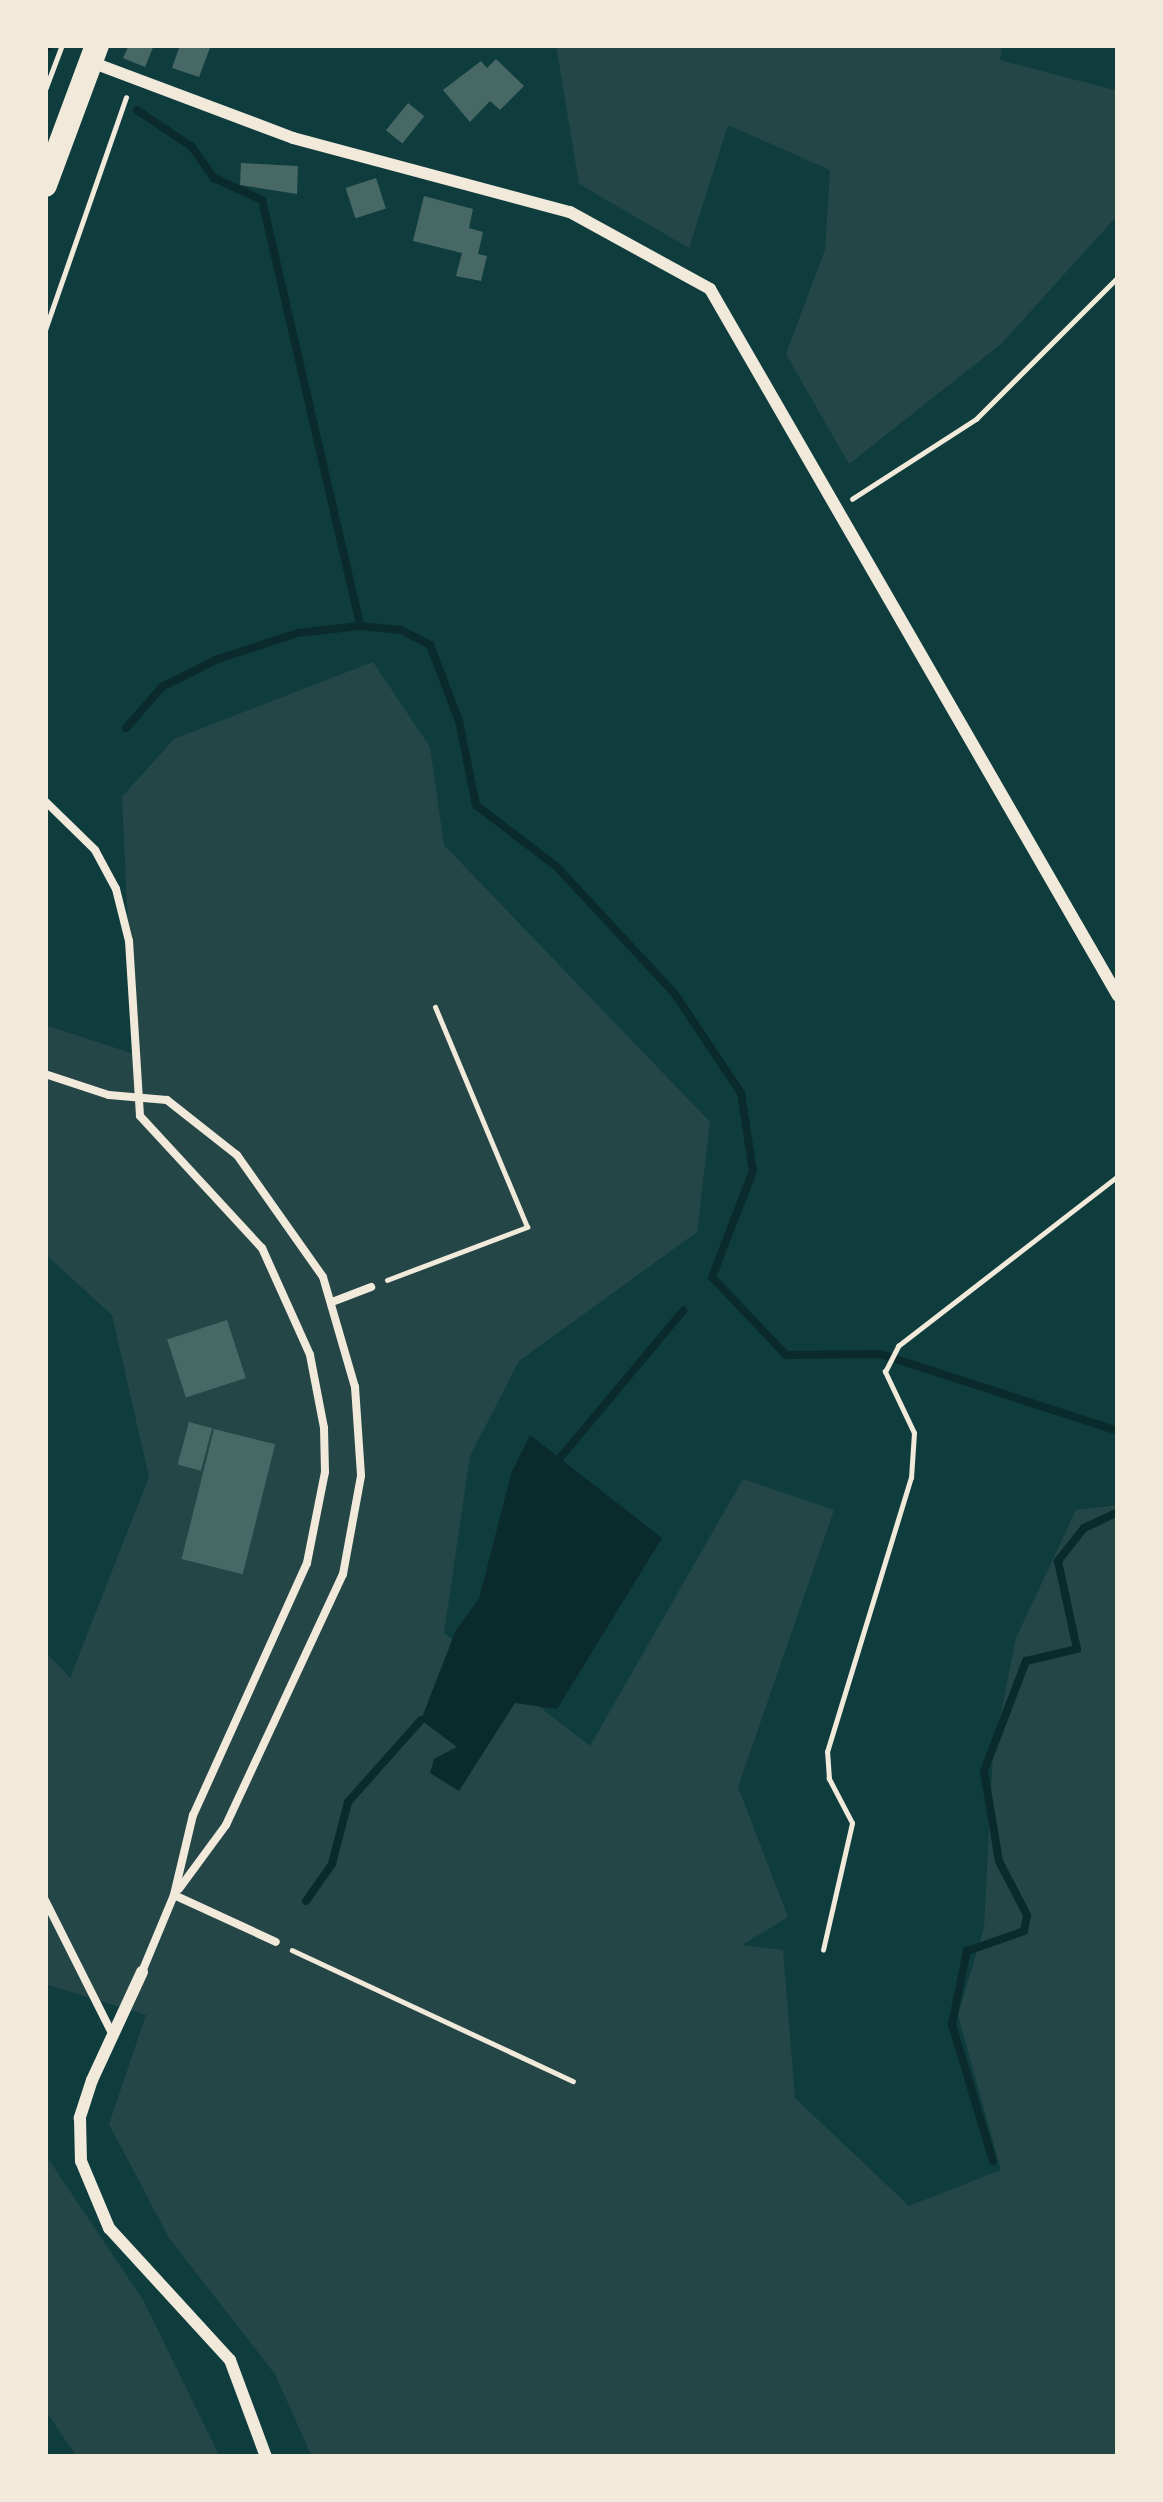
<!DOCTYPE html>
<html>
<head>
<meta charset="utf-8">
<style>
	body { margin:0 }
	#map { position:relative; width:1163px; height:2502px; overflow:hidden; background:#0f3d3e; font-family:"Work Sans",sans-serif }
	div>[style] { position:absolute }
	.green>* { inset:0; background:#244646 }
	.water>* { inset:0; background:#0a2a2b }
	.stream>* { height:8px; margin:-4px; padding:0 4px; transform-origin:4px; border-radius:4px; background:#0a2a2b }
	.building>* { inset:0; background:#486865; transform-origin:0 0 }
	.path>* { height:4.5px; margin:-2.25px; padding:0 2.25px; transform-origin:2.25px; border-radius:2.25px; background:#f1e9da }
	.service>* { height:8px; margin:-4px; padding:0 4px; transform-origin:4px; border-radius:4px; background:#f1e9da }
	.minor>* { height:12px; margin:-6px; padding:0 6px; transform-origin:6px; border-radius:6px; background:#f1e9da }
	.primary>* { height:24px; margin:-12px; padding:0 12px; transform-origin:12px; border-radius:12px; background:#f1e9da }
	span { translate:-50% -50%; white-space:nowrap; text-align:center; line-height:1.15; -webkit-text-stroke:9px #f1e9da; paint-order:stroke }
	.frame { position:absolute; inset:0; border:48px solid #f1e9da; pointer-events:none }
</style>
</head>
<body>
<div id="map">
	<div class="green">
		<div style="clip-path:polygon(556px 45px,1002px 45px,1000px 60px,1118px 91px,1116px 217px,1001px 344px,849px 464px,786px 354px,825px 250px,830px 170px,728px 125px,689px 248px,579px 184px)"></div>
		<div style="clip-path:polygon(373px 662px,430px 747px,444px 845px,710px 1122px,697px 1232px,519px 1361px,470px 1456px,444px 1633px,590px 1746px,743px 1479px,834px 1510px,738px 1787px,788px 1917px,742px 1945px,783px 1950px,795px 2098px,909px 2206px,1001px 2170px,958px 2015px,984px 1928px,993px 1753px,1016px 1638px,1076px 1510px,1118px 1505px,1118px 2457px,312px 2457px,275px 2374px,169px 2238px,109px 2124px,146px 2015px,45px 1984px,45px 1651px,70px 1678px,149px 1477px,112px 1315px,45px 1254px,45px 1025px,134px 1054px,122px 797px,174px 739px)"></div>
		<div style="clip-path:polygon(45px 2154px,143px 2300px,220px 2457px,77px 2457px,45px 2410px)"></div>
	</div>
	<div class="water">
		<div style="clip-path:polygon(530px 1435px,662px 1538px,557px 1709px,515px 1703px,459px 1791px,430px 1773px,434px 1759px,457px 1747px,421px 1720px,456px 1630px,479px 1599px,511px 1474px)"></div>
	</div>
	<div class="stream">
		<div style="left:45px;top:45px;width:4px;rotate:34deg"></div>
		<div style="left:137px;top:110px;width:66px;rotate:33.9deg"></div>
		<div style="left:192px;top:147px;width:38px;rotate:55deg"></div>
		<div style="left:214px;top:178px;width:53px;rotate:24.6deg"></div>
		<div style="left:262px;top:200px;width:437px;rotate:77deg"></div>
		<div style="left:360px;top:626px;width:41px;rotate:5.6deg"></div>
		<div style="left:401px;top:630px;width:33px;rotate:27deg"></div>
		<div style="left:430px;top:645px;width:81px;rotate:69.1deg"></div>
		<div style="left:459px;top:721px;width:86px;rotate:78.6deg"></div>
		<div style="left:476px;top:805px;width:102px;rotate:37.4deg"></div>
		<div style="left:557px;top:867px;width:173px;rotate:47.1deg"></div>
		<div style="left:675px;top:994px;width:119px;rotate:56.3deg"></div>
		<div style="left:741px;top:1093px;width:79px;rotate:81.3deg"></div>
		<div style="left:753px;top:1171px;width:114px;rotate:111.1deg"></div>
		<div style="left:712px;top:1277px;width:108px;rotate:46.5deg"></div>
		<div style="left:786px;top:1355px;width:94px;rotate:-0.6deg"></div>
		<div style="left:880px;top:1354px;width:250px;rotate:17.9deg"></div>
		<div style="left:126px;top:728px;width:55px;rotate:-48.7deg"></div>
		<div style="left:162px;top:687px;width:63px;rotate:-26.6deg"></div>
		<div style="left:218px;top:659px;width:84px;rotate:-18deg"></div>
		<div style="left:298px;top:633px;width:62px;rotate:-6.4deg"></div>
		<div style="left:560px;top:1458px;width:192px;rotate:-50.1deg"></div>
		<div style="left:306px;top:1901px;width:45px;rotate:-54.9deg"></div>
		<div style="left:332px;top:1864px;width:64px;rotate:-75.5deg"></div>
		<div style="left:348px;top:1802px;width:110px;rotate:-48.3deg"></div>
		<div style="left:993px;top:2161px;width:143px;rotate:-106.7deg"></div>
		<div style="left:952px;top:2024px;width:75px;rotate:-78.4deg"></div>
		<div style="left:967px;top:1951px;width:60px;rotate:-19.3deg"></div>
		<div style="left:1024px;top:1931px;width:16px;rotate:-79deg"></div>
		<div style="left:1027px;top:1915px;width:61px;rotate:-117.4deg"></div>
		<div style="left:999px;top:1861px;width:91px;rotate:-99.5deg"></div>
		<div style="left:984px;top:1771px;width:118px;rotate:-69.1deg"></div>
		<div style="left:1026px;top:1661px;width:52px;rotate:-13.2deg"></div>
		<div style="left:1077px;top:1649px;width:90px;rotate:-102.2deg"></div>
		<div style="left:1058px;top:1561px;width:42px;rotate:-51.8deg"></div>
		<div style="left:1084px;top:1528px;width:38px;rotate:-25deg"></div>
	</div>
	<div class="building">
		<div style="clip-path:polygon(129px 45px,154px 45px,145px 67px,123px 58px)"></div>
		<div style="clip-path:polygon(180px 45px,211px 45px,199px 77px,172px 68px)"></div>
		<div style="clip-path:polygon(496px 59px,524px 86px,500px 110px,490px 101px,470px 122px,443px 90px,481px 61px,487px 68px)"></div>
		<div style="left:408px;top:103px;width:21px;height:35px;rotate:39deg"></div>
		<div style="clip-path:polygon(241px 163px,298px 166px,297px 194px,240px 185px)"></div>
		<div style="left:376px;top:178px;width:32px;height:32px;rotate:72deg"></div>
		<div style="clip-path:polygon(424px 196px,473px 209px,469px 228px,483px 232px,478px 254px,487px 256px,481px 281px,456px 276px,462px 253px,413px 241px)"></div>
		<div style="left:227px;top:1320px;width:61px;height:63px;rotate:72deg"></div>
		<div style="left:189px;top:1422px;width:24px;height:44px;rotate:15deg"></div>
		<div style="left:214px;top:1429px;width:63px;height:134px;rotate:14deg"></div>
	</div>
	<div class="path">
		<div style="left:45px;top:90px;width:48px;rotate:-69.3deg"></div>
		<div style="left:45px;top:330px;width:246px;rotate:-70.8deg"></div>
		<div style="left:852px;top:499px;width:148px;rotate:-32.8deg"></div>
		<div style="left:976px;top:419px;width:201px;rotate:-45deg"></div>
		<div style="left:387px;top:1280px;width:150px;rotate:-20.7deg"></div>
		<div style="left:527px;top:1227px;width:238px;rotate:-112.7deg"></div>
		<div style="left:292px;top:1950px;width:310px;rotate:25deg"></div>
		<div style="left:823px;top:1950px;width:130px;rotate:-77.1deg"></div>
		<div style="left:852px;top:1823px;width:50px;rotate:-117.6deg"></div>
		<div style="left:829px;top:1779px;width:27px;rotate:-94deg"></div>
		<div style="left:827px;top:1752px;width:287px;rotate:-73deg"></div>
		<div style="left:911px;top:1478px;width:45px;rotate:-86.2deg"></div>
		<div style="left:914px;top:1433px;width:68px;rotate:-115.4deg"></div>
		<div style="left:885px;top:1372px;width:29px;rotate:-63deg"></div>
		<div style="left:898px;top:1346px;width:278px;rotate:-37.7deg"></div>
	</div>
	<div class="service">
		<div style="left:45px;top:801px;width:70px;rotate:44.4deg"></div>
		<div style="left:95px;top:850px;width:44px;rotate:61.7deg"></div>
		<div style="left:116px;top:889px;width:54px;rotate:76deg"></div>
		<div style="left:129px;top:941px;width:175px;rotate:86.4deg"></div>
		<div style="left:140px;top:1116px;width:180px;rotate:47.3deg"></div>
		<div style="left:262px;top:1248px;width:117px;rotate:65.8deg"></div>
		<div style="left:310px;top:1355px;width:74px;rotate:79.1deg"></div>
		<div style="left:324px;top:1428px;width:44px;rotate:88.7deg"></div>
		<div style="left:325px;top:1472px;width:93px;rotate:101.2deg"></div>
		<div style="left:307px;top:1563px;width:277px;rotate:114.3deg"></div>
		<div style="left:193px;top:1815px;width:82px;rotate:103.4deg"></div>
		<div style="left:174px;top:1895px;width:83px;rotate:112.6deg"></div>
		<div style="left:45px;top:1074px;width:67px;rotate:18.2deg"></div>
		<div style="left:109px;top:1095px;width:58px;rotate:4.9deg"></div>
		<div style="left:167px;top:1100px;width:89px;rotate:38.2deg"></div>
		<div style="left:237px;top:1155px;width:149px;rotate:54.8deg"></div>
		<div style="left:323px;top:1277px;width:115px;rotate:73.8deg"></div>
		<div style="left:355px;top:1387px;width:89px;rotate:86.1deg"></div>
		<div style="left:361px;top:1476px;width:100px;rotate:100.4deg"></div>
		<div style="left:343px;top:1574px;width:277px;rotate:115deg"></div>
		<div style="left:226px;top:1825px;width:79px;rotate:126.3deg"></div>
		<div style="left:332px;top:1302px;width:42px;rotate:-21deg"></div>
		<div style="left:174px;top:1895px;width:112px;rotate:24.7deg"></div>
		<div style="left:45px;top:1900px;width:149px;rotate:63.3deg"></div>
	</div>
	<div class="minor">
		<div style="left:91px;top:62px;width:216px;rotate:20.6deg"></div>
		<div style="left:293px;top:138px;width:287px;rotate:15deg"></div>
		<div style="left:570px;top:212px;width:160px;rotate:28.8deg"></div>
		<div style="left:710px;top:289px;width:816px;rotate:60.01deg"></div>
		<div style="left:142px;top:1972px;width:119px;rotate:114.8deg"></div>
		<div style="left:92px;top:2080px;width:40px;rotate:108deg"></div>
		<div style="left:80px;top:2118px;width:43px;rotate:88.7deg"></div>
		<div style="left:81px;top:2161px;width:73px;rotate:67.3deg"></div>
		<div style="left:109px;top:2228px;width:179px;rotate:47.5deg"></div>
		<div style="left:230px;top:2360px;width:103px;rotate:69.6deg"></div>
	</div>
	<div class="primary">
		<div style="left:45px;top:185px;width:149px;rotate:-69.6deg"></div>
	</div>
	<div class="frame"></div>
</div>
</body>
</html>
